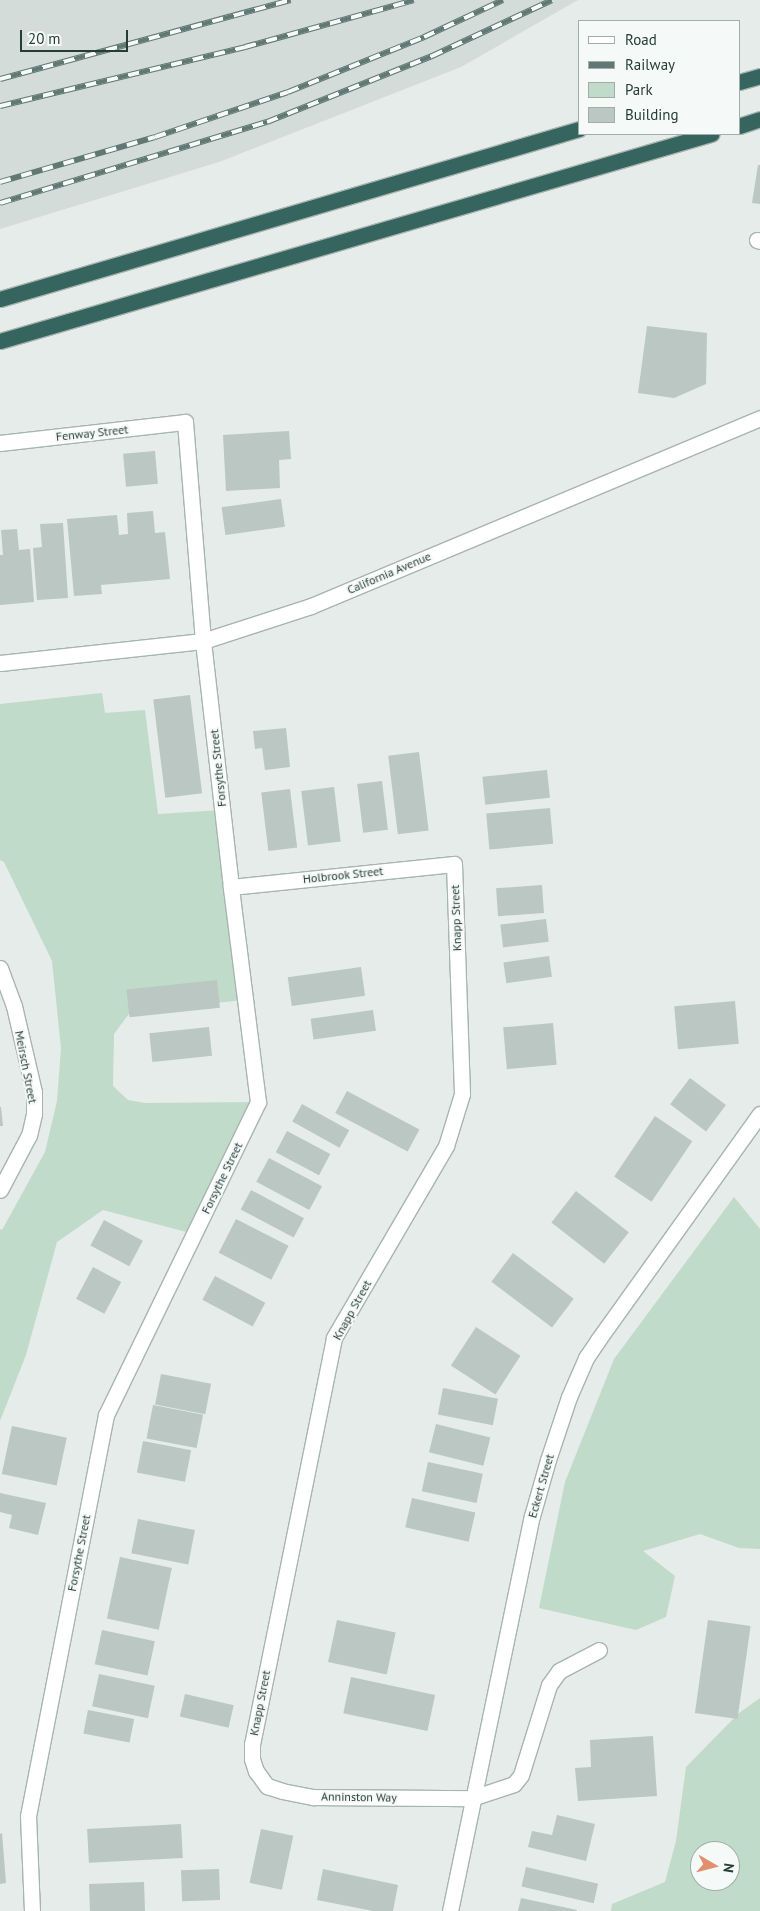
<!DOCTYPE html>
<html>
<head>
<meta charset="utf-8">
<style>
	body { margin:0 }
	#map { position:relative; width:760px; height:1911px; overflow:hidden; background:#e5ece9; font-family:"PT Sans",sans-serif }
	div>[style] { position:absolute }
	.built>* { inset:0; background:#d3dcd9 }
	.green>* { inset:0; background:#c0dbc9 }
	.building>* { inset:0; background:#bac7c3; transform-origin:0 0 }
	.roads { filter:drop-shadow(1px 0 #a8b4b0) drop-shadow(-1px 0 #a8b4b0) drop-shadow(0 1px #a8b4b0) drop-shadow(0 -1px #a8b4b0) }
	.service>* { height:15px; margin:-7.5px; padding:0 7.5px; transform-origin:7.5px; border-radius:7.5px; background:#fff }
	.minor>* { height:15px; margin:-7.5px; padding:0 7.5px; transform-origin:7.5px; border-radius:7.5px; background:#fff }
	.tertiary>* { height:15px; margin:-7.5px; padding:0 7.5px; transform-origin:7.5px; border-radius:7.5px; background:#fff }
	.motorway>* { height:15px; margin:-7.5px; padding:0 7.5px; transform-origin:7.5px; border-radius:7.5px; background:#35655e }
	.rail>* { height:5.5px; margin-top:-2.75px; transform-origin:0; background:repeating-linear-gradient(90deg,#f5f9f7 0 11px,#617873 0 22px); box-sizing:border-box; border-block:1px solid #617873 }
	span { translate:-50% -50%; white-space:nowrap; text-align:center; line-height:1.15; -webkit-text-stroke:4px #f5f9f7; paint-order:stroke }
	.street-label { font-size:12px; color:#263c37 }
	.legend { position:absolute; left:578px; top:20px; width:162px; height:115px; box-sizing:border-box; background:#f5f9f7; border:1px solid #a2adaa; margin:0; padding:6px 9px; list-style:none; font-size:15px; color:#263c37 }
	.legend li { display:flex; align-items:center; gap:10px; height:25px }
	.legend b { width:25px; border:1px solid #a2adaa }
	.north { position:absolute; left:690px; top:1841px; width:50px; height:50px; box-sizing:border-box; background:#f5f9f7; border:1px solid #a2adaa; border-radius:50%; rotate:98deg; font-size:14px; font-weight:700; line-height:20px; text-align:center; color:#263c37 }
	.north::after { content:''; display:block; margin:auto; width:18px; height:22px; background:#e28f6d; clip-path:polygon(50% 0,100% 100%,50% 72%,0 100%) }
	.scale { position:absolute; left:20px; top:30px; width:108px; height:22px; box-sizing:border-box; border:2px solid #263c37; border-top:0; padding-left:6px; font-size:15px; line-height:18px; white-space:nowrap; color:#263c37; -webkit-text-stroke:4px #f5f9f7; paint-order:stroke }
</style>
</head>
<body>
<div id="map">
	<div class="built">
		<div style="clip-path:polygon(0 0,578px 0,461px 67px,219px 162px,0 229px)"></div>
	</div>
	<div class="green">
		<div style="clip-path:polygon(102px 693px,105px 713px,145px 710px,158px 814px,222px 810px,245px 1000px,131px 1011px,114px 1034px,113px 1086px,128px 1100px,145px 1103px,258px 1102px,194px 1234px,103px 1210px,57px 1242px,26px 1355px,0 1421px,0 1229px,2px 1230px,45px 1152px,57px 1101px,61px 1048px,52px 961px,4px 862px,0 860px,0 704px)"></div>
		<div style="clip-path:polygon(734px 1197px,760px 1229px,760px 1549px,739px 1548px,700px 1534px,643px 1551px,675px 1576px,666px 1617px,636px 1630px,539px 1608px,565px 1482px,614px 1359px)"></div>
		<div style="clip-path:polygon(evenodd,760px 1698px,760px 1911px,611px 1911px,612px 1904px,665px 1882px,676px 1841px,686px 1767px,739px 1713px,760px 1698px,700px 1851px,730px 1851px,730px 1881px,700px 1881px,700px 1851px)"></div>
	</div>
	<div class="building">
		<div style="clip-path:polygon(758px 165px,760px 165px,760px 204px,752px 203px)"></div>
		<div style="clip-path:polygon(647px 326px,707px 333px,706px 384px,674px 398px,638px 393px)"></div>
		<div style="clip-path:polygon(289px 431px,291px 459px,279px 460px,280px 488px,226px 491px,223px 435px)"></div>
		<div style="left:155px;top:451px;width:33px;height:32px;rotate:85deg"></div>
		<div style="left:281px;top:499px;width:28px;height:60px;rotate:82deg"></div>
		<div style="clip-path:polygon(153px 511px,155px 533px,165px 532px,170px 579px,101px 585px,102px 594px,74px 596px,67px 519px,117px 515px,119px 535px,128px 534px,127px 513px)"></div>
		<div style="clip-path:polygon(63px 523px,68px 598px,37px 600px,33px 548px,42px 547px,40px 524px)"></div>
		<div style="clip-path:polygon(17px 529px,19px 550px,30px 549px,34px 602px,0 605px,0 555px,3px 555px,1px 530px)"></div>
		<div style="left:190px;top:695px;width:99px;height:37px;rotate:83deg"></div>
		<div style="clip-path:polygon(286px 728px,290px 767px,265px 770px,262px 748px,255px 749px,253px 731px)"></div>
		<div style="left:419px;top:752px;width:79px;height:31px;rotate:83deg"></div>
		<div style="left:547px;top:770px;width:28px;height:65px;rotate:84deg"></div>
		<div style="left:382px;top:781px;width:49px;height:25px;rotate:83deg"></div>
		<div style="left:334px;top:787px;width:55px;height:33px;rotate:83deg"></div>
		<div style="left:290px;top:789px;width:59px;height:29px;rotate:83deg"></div>
		<div style="left:550px;top:808px;width:36px;height:64px;rotate:85deg"></div>
		<div style="left:542px;top:885px;width:28px;height:46px;rotate:86deg"></div>
		<div style="left:546px;top:919px;width:23px;height:46px;rotate:83deg"></div>
		<div style="left:549px;top:956px;width:21px;height:46px;rotate:82deg"></div>
		<div style="left:361px;top:967px;width:29px;height:74px;rotate:82deg"></div>
		<div style="left:217px;top:980px;width:28px;height:91px;rotate:84deg"></div>
		<div style="left:735px;top:1001px;width:43px;height:61px;rotate:85deg"></div>
		<div style="left:373px;top:1010px;width:21px;height:63px;rotate:82deg"></div>
		<div style="left:553px;top:1023px;width:42px;height:50px;rotate:85deg"></div>
		<div style="left:209px;top:1027px;width:29px;height:60px;rotate:84deg"></div>
		<div style="left:690px;top:1078px;width:45px;height:33px;rotate:37deg"></div>
		<div style="left:347px;top:1091px;width:82px;height:25px;rotate:28deg"></div>
		<div style="left:302px;top:1104px;width:54px;height:20px;rotate:29deg"></div>
		<div style="clip-path:polygon(0 1107px,1px 1107px,3px 1126px,0 1126px)"></div>
		<div style="left:655px;top:1116px;width:45px;height:73px;rotate:34deg"></div>
		<div style="left:287px;top:1131px;width:49px;height:24px;rotate:28deg"></div>
		<div style="left:269px;top:1158px;width:60px;height:27px;rotate:28deg"></div>
		<div style="left:251px;top:1190px;width:60px;height:22px;rotate:28deg"></div>
		<div style="left:576px;top:1191px;width:67px;height:40px;rotate:38deg"></div>
		<div style="left:236px;top:1219px;width:59px;height:38px;rotate:27deg"></div>
		<div style="left:104px;top:1220px;width:44px;height:29px;rotate:28deg"></div>
		<div style="left:513px;top:1253px;width:76px;height:36px;rotate:37deg"></div>
		<div style="left:93px;top:1267px;width:32px;height:36px;rotate:28deg"></div>
		<div style="left:215px;top:1276px;width:57px;height:27px;rotate:28deg"></div>
		<div style="left:476px;top:1327px;width:53px;height:46px;rotate:33deg"></div>
		<div style="left:161px;top:1374px;width:51px;height:31px;rotate:11deg"></div>
		<div style="left:443px;top:1388px;width:56px;height:27px;rotate:11deg"></div>
		<div style="left:153px;top:1405px;width:51px;height:34px;rotate:11deg"></div>
		<div style="left:436px;top:1424px;width:56px;height:29px;rotate:14deg"></div>
		<div style="left:12px;top:1426px;width:56px;height:49px;rotate:12deg"></div>
		<div style="left:143px;top:1441px;width:49px;height:32px;rotate:11deg"></div>
		<div style="left:428px;top:1462px;width:56px;height:30px;rotate:12deg"></div>
		<div style="clip-path:polygon(0 1493px,46px 1503px,38px 1535px,9px 1528px,12px 1515px,0 1512px)"></div>
		<div style="left:412px;top:1498px;width:65px;height:30px;rotate:13deg"></div>
		<div style="left:138px;top:1519px;width:58px;height:35px;rotate:11deg"></div>
		<div style="left:120px;top:1557px;width:53px;height:63px;rotate:12deg"></div>
		<div style="left:337px;top:1620px;width:60px;height:43px;rotate:12deg"></div>
		<div style="left:708px;top:1620px;width:43px;height:94px;rotate:8deg"></div>
		<div style="left:102px;top:1630px;width:54px;height:35px;rotate:12deg"></div>
		<div style="left:99px;top:1674px;width:57px;height:33px;rotate:12deg"></div>
		<div style="left:351px;top:1677px;width:86px;height:37px;rotate:12deg"></div>
		<div style="left:185px;top:1694px;width:50px;height:23px;rotate:13deg"></div>
		<div style="left:88px;top:1710px;width:47px;height:24px;rotate:11deg"></div>
		<div style="clip-path:polygon(653px 1736px,657px 1796px,578px 1801px,575px 1768px,591px 1767px,590px 1740px)"></div>
		<div style="clip-path:polygon(557px 1815px,595px 1824px,586px 1861px,528px 1847px,532px 1831px,552px 1835px)"></div>
		<div style="left:181px;top:1824px;width:34px;height:94px;rotate:87deg"></div>
		<div style="left:261px;top:1829px;width:33px;height:55px;rotate:12deg"></div>
		<div style="clip-path:polygon(2px 1833px,6px 1883px,0 1884px,0 1834px)"></div>
		<div style="left:526px;top:1867px;width:74px;height:20px;rotate:13deg"></div>
		<div style="left:219px;top:1869px;width:31px;height:38px;rotate:88deg"></div>
		<div style="clip-path:polygon(323px 1869px,398px 1885px,393px 1911px,373px 1911px,317px 1900px)"></div>
		<div style="left:144px;top:1882px;width:29px;height:55px;rotate:88deg"></div>
		<div style="clip-path:polygon(521px 1898px,577px 1910px,577px 1911px,518px 1911px)"></div>
	</div>
	<div class="roads">
		<div class="service">
			<div style="left:757px;top:240px;width:3px;rotate:18deg"></div>
			<div style="left:0;top:443px;width:186px;rotate:-6.5deg"></div>
			<div style="left:472px;top:1798px;width:44px;rotate:-18.4deg"></div>
			<div style="left:514px;top:1784px;width:11px;rotate:-52deg"></div>
			<div style="left:521px;top:1775px;width:94px;rotate:-72.7deg"></div>
			<div style="left:549px;top:1685px;width:17px;rotate:-54deg"></div>
			<div style="left:559px;top:1671px;width:45px;rotate:-27.7deg"></div>
		</div>
		<div class="minor">
			<div style="left:231px;top:887px;width:224px;rotate:-5.9deg"></div>
			<div style="left:454px;top:864px;width:230px;rotate:88deg"></div>
			<div style="left:462px;top:1094px;width:54px;rotate:107.1deg"></div>
			<div style="left:446px;top:1146px;width:222px;rotate:120.3deg"></div>
			<div style="left:334px;top:1338px;width:414px;rotate:101.4deg"></div>
			<div style="left:252px;top:1744px;width:15px;rotate:90deg"></div>
			<div style="left:252px;top:1759px;width:13px;rotate:72deg"></div>
			<div style="left:256px;top:1771px;width:19px;rotate:54deg"></div>
			<div style="left:267px;top:1786px;width:16px;rotate:18deg"></div>
			<div style="left:282px;top:1791px;width:33px;rotate:11deg"></div>
			<div style="left:314px;top:1797px;width:158px;rotate:0.4deg"></div>
			<div style="left:0;top:968px;width:40px;rotate:69.8deg"></div>
			<div style="left:14px;top:1006px;width:88px;rotate:76.9deg"></div>
			<div style="left:34px;top:1092px;width:22px;rotate:90deg"></div>
			<div style="left:34px;top:1114px;width:22px;rotate:103deg"></div>
			<div style="left:29px;top:1135px;width:62px;rotate:117.8deg"></div>
			<div style="left:32px;top:1911px;width:95px;rotate:-92.4deg"></div>
			<div style="left:28px;top:1816px;width:409px;rotate:-79deg"></div>
			<div style="left:106px;top:1415px;width:348px;rotate:-64.1deg"></div>
			<div style="left:258px;top:1102px;width:217px;rotate:-97.2deg"></div>
			<div style="left:231px;top:887px;width:248px;rotate:-96.5deg"></div>
			<div style="left:203px;top:641px;width:220px;rotate:-94.7deg"></div>
			<div style="left:450px;top:1911px;width:403px;rotate:-78.3deg"></div>
			<div style="left:532px;top:1516px;width:58px;rotate:-74.1deg"></div>
			<div style="left:548px;top:1460px;width:66px;rotate:-71.6deg"></div>
			<div style="left:569px;top:1397px;width:43px;rotate:-66.4deg"></div>
			<div style="left:586px;top:1358px;width:22px;rotate:-56deg"></div>
			<div style="left:598px;top:1340px;width:278px;rotate:-54.4deg"></div>
		</div>
		<div class="tertiary">
			<div style="left:0;top:663px;width:204px;rotate:-6.2deg"></div>
			<div style="left:203px;top:641px;width:114px;rotate:-18deg"></div>
			<div style="left:311px;top:606px;width:487px;rotate:-22.7deg"></div>
		</div>
		<div class="motorway">
			<div style="left:739px;top:82px;width:22px;rotate:-16deg"></div>
			<div style="left:739px;top:126px;width:22px;rotate:-18deg"></div>
			<div style="left:0;top:299px;width:603px;rotate:-16.36deg"></div>
			<div style="left:0;top:341px;width:741px;rotate:-16.23deg"></div>
		</div>
	</div>
	<div class="rail">
		<div style="left:0;top:79px;width:301px;rotate:-15.2deg"></div>
		<div style="left:0;top:106px;width:252px;rotate:-13.5deg"></div>
		<div style="left:245px;top:47px;width:175px;rotate:-15.5deg"></div>
		<div style="left:0;top:182px;width:161px;rotate:-16.2deg"></div>
		<div style="left:155px;top:137px;width:140px;rotate:-18.7deg"></div>
		<div style="left:288px;top:92px;width:147px;rotate:-22deg"></div>
		<div style="left:424px;top:37px;width:87px;rotate:-25.1deg"></div>
		<div style="left:0;top:203px;width:279px;rotate:-16.9deg"></div>
		<div style="left:267px;top:122px;width:178px;rotate:-21.8deg"></div>
		<div style="left:432px;top:56px;width:132px;rotate:-25deg"></div>
	</div>
	<div class="street-label">
		<span style="left:92px;top:433px;rotate:-6deg">Fenway Street</span>
		<span style="left:389px;top:573px;rotate:-23deg">California Avenue</span>
		<span style="left:218px;top:768px;rotate:-96deg">Forsythe Street</span>
		<span style="left:343px;top:875px;rotate:-6deg">Holbrook Street</span>
		<span style="left:456px;top:918px;rotate:-92deg">Knapp Street</span>
		<span style="left:26px;top:1067px;rotate:79deg">Meirsch Street</span>
		<span style="left:222px;top:1178px;rotate:-64deg">Forsythe Street</span>
		<span style="left:352px;top:1310px;rotate:-61deg">Knapp Street</span>
		<span style="left:541px;top:1486px;rotate:-74deg">Eckert Street</span>
		<span style="left:79px;top:1553px;rotate:-79deg">Forsythe Street</span>
		<span style="left:260px;top:1703px;rotate:-79deg">Knapp Street</span>
		<span style="left:359px;top:1797px;rotate:1deg">Anninston Way</span>
	</div>
	<ul class="legend">
	<li><b style="height:6px;background:#fff"></b>Road</li>
	<li><b style="height:6px;background:#617873"></b>Railway</li>
	<li><b style="height:14px;background:#c0dbc9"></b>Park</li>
	<li><b style="height:14px;background:#bac7c3"></b>Building</li>
	</ul>
	<div class="north">N</div>
	<div class="scale">20 m</div>
</div>
</body>
</html>
